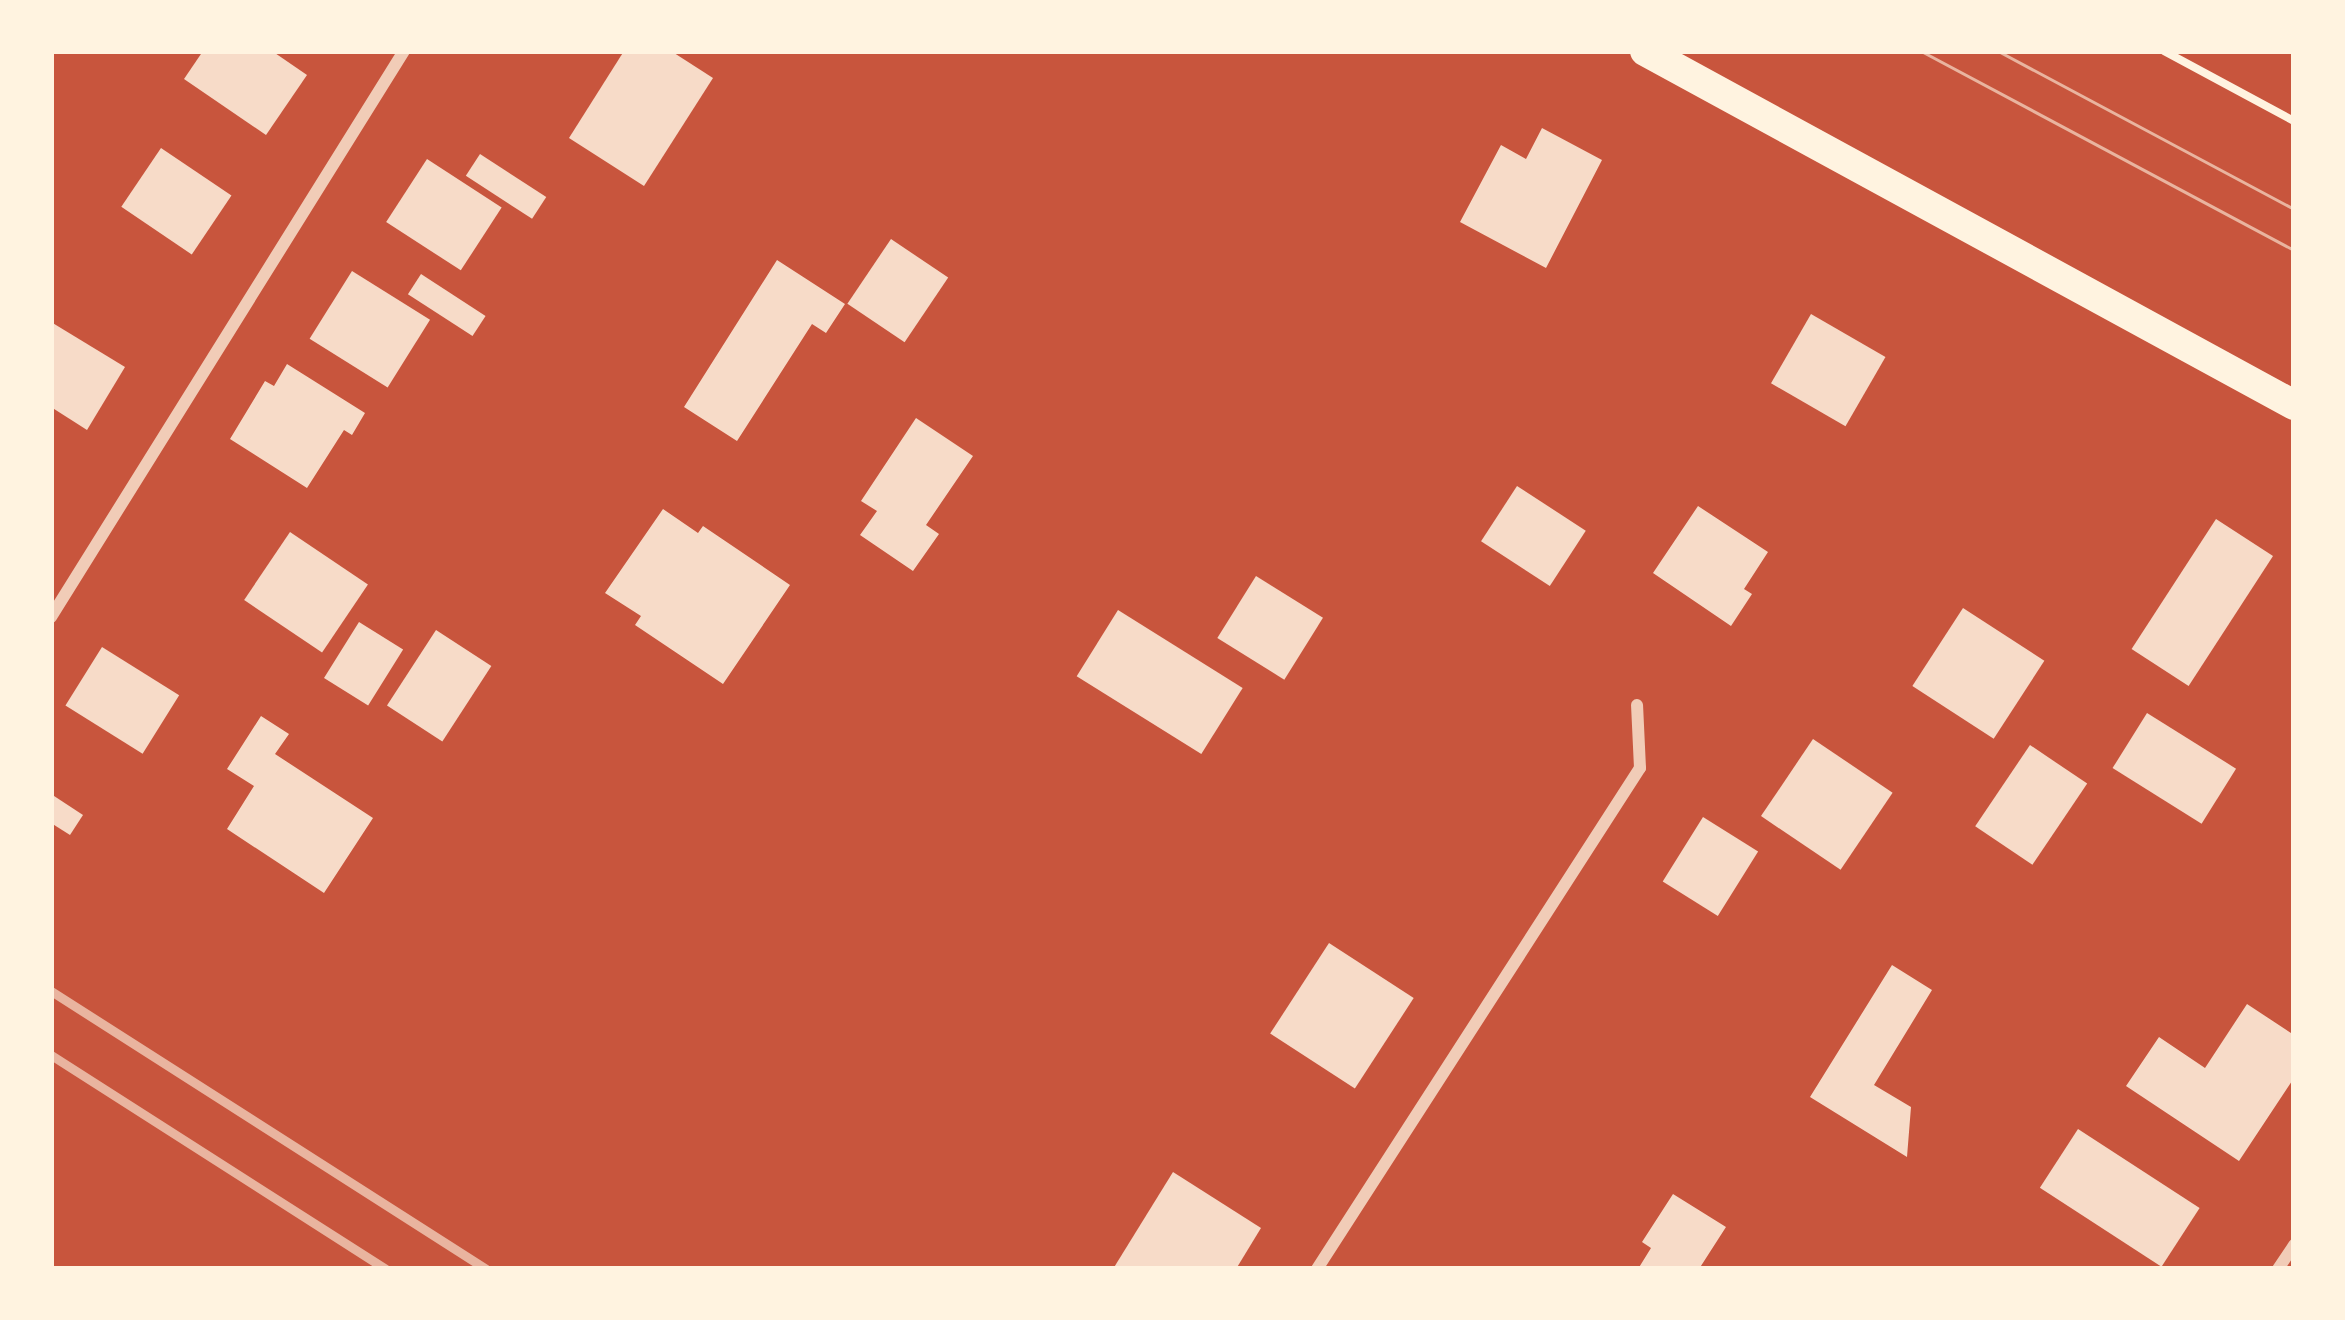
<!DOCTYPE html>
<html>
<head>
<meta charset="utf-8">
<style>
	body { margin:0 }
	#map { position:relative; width:2345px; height:1320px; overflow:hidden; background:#c8553d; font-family:"Roboto Condensed",sans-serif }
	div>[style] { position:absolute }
	.building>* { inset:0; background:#f7dbc8; transform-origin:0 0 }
	.path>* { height:8px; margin:-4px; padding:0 4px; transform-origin:4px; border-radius:4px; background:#fff3e0 }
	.minor>* { height:12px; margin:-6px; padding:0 6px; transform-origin:6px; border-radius:6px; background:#f1ccb7 }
	.primary>* { height:30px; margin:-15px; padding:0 15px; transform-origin:15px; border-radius:15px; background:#fff3e0 }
	.tram>* { height:3px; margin:-1.5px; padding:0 1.5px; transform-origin:1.5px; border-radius:1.5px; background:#e9b49f }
	.rail>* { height:9px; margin:-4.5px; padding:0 4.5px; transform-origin:4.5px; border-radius:4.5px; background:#e9b49f }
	span { translate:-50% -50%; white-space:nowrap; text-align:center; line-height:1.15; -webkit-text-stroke:12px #fff3e0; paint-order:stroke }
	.frame { position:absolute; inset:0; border:54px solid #fff3e0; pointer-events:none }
</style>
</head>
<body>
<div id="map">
	<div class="building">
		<div style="clip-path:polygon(203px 51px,272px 51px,307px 75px,266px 135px,184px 79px)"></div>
		<div style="clip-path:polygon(624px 51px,671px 51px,713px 78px,644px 186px,569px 138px)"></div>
		<div style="clip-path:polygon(1542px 128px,1602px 160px,1546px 268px,1460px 222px,1501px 145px,1526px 159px)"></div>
		<div style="left:161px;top:148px;width:85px;height:71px;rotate:34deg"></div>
		<div style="left:480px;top:154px;width:79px;height:26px;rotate:33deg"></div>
		<div style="left:427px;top:159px;width:89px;height:75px;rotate:33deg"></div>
		<div style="left:891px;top:239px;width:69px;height:78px;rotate:34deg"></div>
		<div style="clip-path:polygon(777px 260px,845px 304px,826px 333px,812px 324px,737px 441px,684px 407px)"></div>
		<div style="left:352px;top:271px;width:92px;height:80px;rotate:32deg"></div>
		<div style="left:421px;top:274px;width:77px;height:24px;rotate:33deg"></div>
		<div style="left:1811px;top:314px;width:86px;height:80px;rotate:30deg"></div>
		<div style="clip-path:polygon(51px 322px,125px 367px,87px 430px,51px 407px)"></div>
		<div style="clip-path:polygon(287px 364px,365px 413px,352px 435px,344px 430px,307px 488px,230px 439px,265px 381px,274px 386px)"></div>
		<div style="clip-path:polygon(916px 418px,973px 456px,926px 525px,939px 534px,913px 571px,860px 535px,877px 511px,861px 501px)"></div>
		<div style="left:1517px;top:486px;width:82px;height:66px;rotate:33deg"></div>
		<div style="clip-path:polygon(1698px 506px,1768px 552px,1744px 589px,1752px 594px,1731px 626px,1653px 573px)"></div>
		<div style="clip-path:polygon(663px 509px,698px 533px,703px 526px,790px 585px,723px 684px,635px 625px,641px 616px,605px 593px)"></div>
		<div style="left:2216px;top:519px;width:68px;height:155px;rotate:33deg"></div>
		<div style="left:290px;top:532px;width:94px;height:82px;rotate:34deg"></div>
		<div style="left:1256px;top:576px;width:79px;height:73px;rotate:32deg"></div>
		<div style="left:1963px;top:608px;width:97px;height:93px;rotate:33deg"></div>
		<div style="left:1118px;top:610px;width:147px;height:78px;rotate:32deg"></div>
		<div style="left:359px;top:622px;width:52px;height:66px;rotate:32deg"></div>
		<div style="left:436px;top:630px;width:66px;height:90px;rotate:33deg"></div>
		<div style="left:102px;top:647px;width:91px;height:69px;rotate:32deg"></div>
		<div style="left:2147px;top:713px;width:105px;height:65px;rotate:32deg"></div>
		<div style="clip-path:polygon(261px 716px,289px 734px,275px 754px,373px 818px,324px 893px,227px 829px,254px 786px,227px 769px)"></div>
		<div style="left:1813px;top:739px;width:96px;height:93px;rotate:34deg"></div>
		<div style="left:2030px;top:745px;width:69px;height:98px;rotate:34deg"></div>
		<div style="clip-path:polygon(51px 794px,83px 815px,70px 835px,51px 823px)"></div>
		<div style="left:1703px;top:817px;width:65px;height:76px;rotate:32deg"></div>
		<div style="left:1329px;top:943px;width:101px;height:108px;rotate:33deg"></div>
		<div style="clip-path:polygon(1892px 965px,1932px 990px,1874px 1085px,1911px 1107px,1907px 1157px,1810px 1097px)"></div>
		<div style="clip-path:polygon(2247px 1004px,2294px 1035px,2294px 1078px,2239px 1161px,2126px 1086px,2159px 1037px,2205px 1068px)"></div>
		<div style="left:2078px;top:1129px;width:145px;height:70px;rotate:33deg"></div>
		<div style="clip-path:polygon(1173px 1172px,1261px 1228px,1236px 1269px,1113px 1269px)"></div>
		<div style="clip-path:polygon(1673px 1194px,1726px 1227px,1699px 1269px,1638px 1269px,1651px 1248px,1642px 1242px)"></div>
	</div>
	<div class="path">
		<div style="left:2164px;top:51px;width:148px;rotate:28.3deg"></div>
	</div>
	<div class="minor">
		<div style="left:51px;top:617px;width:667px;rotate:-58.05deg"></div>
		<div style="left:1317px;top:1269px;width:596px;rotate:-57.19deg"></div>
		<div style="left:1640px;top:768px;width:63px;rotate:-92.7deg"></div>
		<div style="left:2278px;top:1269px;width:29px;rotate:-56deg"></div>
	</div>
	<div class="primary">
		<div style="left:1645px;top:51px;width:739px;rotate:28.61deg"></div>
	</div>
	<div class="tram">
		<div style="left:1921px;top:51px;width:423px;rotate:28.1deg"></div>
		<div style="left:1998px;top:51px;width:336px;rotate:28.1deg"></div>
	</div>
	<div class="rail">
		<div style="left:51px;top:991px;width:516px;rotate:32.58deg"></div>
		<div style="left:51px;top:1055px;width:397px;rotate:32.6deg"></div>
	</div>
	<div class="frame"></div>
</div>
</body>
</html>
